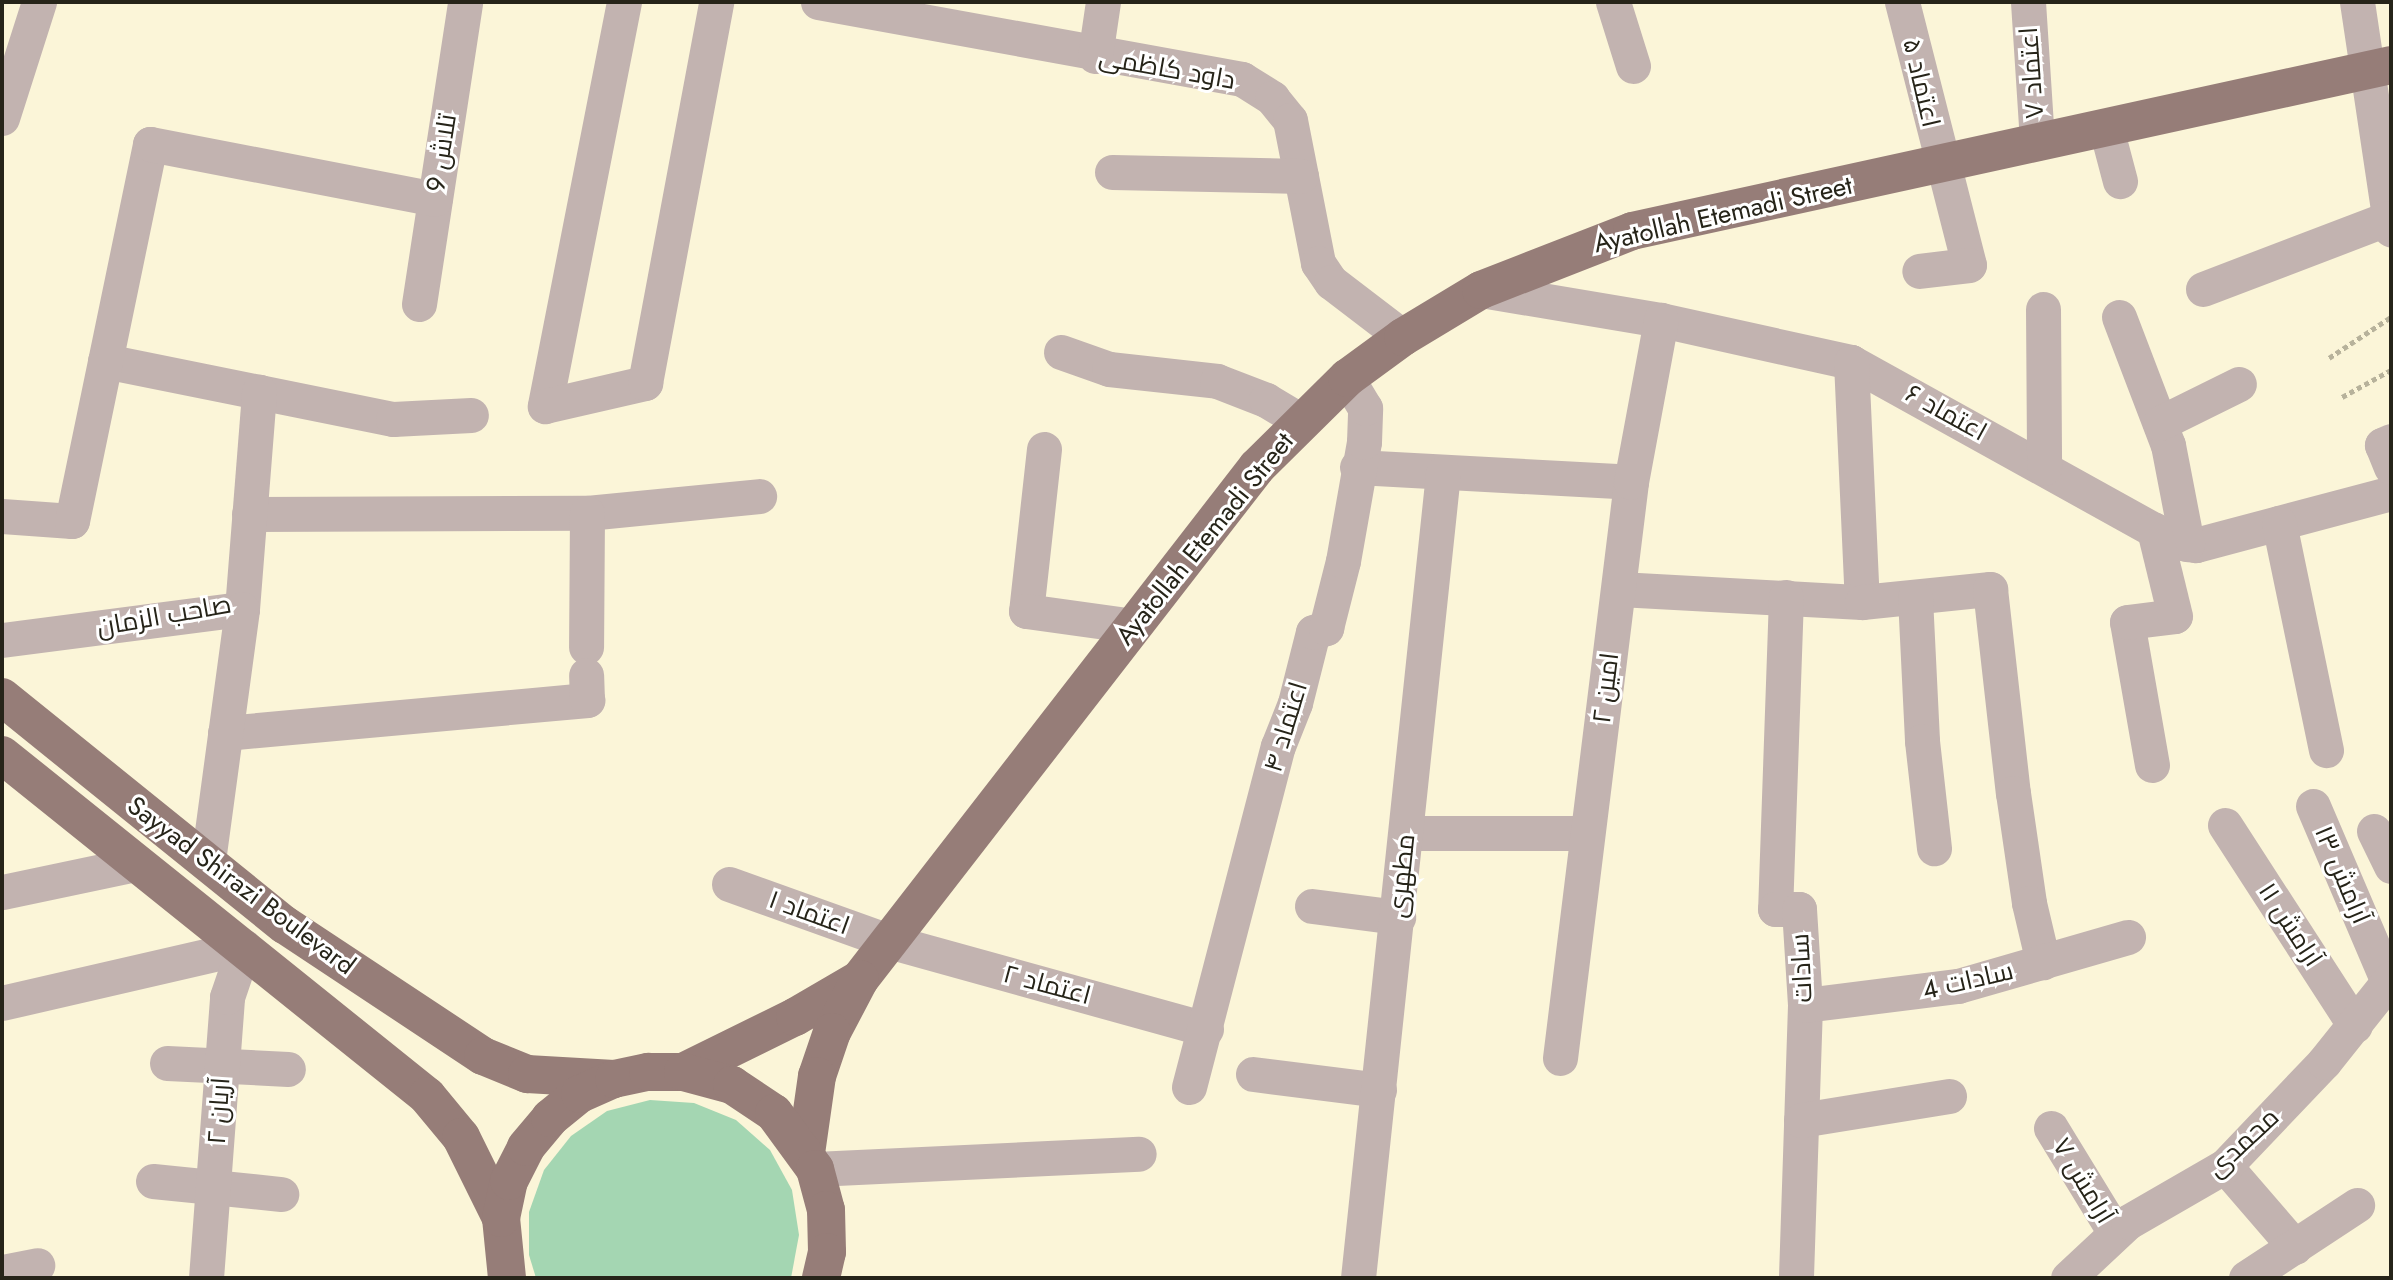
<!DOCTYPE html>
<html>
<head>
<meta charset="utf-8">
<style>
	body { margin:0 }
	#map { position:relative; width:2393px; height:1280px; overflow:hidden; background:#fbf5d8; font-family:Jost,Cairo,sans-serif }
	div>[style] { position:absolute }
	.green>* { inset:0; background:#a4d6b2 }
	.path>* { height:4.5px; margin-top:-2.25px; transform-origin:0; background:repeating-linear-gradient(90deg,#b7b29b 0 5px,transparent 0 8.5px) }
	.minor>* { height:35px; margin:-17.5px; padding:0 17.5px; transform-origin:17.5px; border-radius:17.5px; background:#c2b3b0 }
	.major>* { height:38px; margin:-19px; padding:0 19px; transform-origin:19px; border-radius:19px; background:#967d78 }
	span { translate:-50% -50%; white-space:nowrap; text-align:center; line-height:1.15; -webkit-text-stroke:6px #fff; paint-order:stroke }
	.street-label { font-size:26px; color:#262419 }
	.frame { position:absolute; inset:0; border:4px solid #262419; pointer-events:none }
</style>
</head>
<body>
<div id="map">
	<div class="green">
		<div style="clip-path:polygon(650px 1100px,694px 1103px,736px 1120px,770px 1150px,792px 1190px,799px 1235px,791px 1278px,536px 1278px,529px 1255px,529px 1212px,544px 1170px,571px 1136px,607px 1111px)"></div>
	</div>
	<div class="path">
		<div style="left:2329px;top:358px;width:74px;rotate:-33.5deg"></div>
		<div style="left:2342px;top:397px;width:56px;rotate:-28.9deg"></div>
	</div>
	<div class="minor">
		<div style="left:624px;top:2px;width:412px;rotate:101.1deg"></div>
		<div style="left:545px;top:406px;width:103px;rotate:-13deg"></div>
		<div style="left:645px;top:383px;width:388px;rotate:-79.4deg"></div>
		<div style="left:818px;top:2px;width:431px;rotate:10.3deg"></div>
		<div style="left:1242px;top:79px;width:36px;rotate:32deg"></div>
		<div style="left:1272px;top:98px;width:28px;rotate:51deg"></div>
		<div style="left:1290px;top:120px;width:146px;rotate:78.9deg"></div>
		<div style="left:1318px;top:263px;width:23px;rotate:56deg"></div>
		<div style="left:1331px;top:282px;width:91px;rotate:37.4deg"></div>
		<div style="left:1613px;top:2px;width:67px;rotate:72.6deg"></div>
		<div style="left:1902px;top:2px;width:271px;rotate:75.7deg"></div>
		<div style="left:1969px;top:265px;width:50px;rotate:173.2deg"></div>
		<div style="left:2028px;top:2px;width:141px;rotate:86.3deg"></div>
		<div style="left:2357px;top:2px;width:230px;rotate:81.5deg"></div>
		<div style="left:1095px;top:56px;width:55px;rotate:-81.6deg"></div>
		<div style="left:2px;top:118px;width:122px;rotate:-72.3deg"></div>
		<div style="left:2106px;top:128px;width:55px;rotate:75.2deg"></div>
		<div style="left:1112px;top:172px;width:189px;rotate:1.2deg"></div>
		<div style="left:2203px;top:289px;width:199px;rotate:-20.9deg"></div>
		<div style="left:1481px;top:290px;width:182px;rotate:9.5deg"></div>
		<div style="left:1661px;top:320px;width:195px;rotate:12.5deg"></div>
		<div style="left:1851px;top:362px;width:372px;rotate:29deg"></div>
		<div style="left:2176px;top:542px;width:20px;rotate:9deg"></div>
		<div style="left:2196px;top:545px;width:202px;rotate:-14.9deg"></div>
		<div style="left:419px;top:304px;width:305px;rotate:-81.3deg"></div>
		<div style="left:2043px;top:309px;width:159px;rotate:89.6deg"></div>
		<div style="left:2119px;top:317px;width:137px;rotate:69.1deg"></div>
		<div style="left:2168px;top:445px;width:101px;rotate:79.1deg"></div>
		<div style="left:1061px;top:352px;width:51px;rotate:19.5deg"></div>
		<div style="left:1109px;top:369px;width:109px;rotate:6.3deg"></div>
		<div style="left:1217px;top:381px;width:53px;rotate:21.2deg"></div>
		<div style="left:1266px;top:400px;width:41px;rotate:31deg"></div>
		<div style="left:105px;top:361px;width:294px;rotate:11.4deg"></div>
		<div style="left:393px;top:419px;width:78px;rotate:-2.9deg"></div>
		<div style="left:1851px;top:362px;width:240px;rotate:87.4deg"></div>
		<div style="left:2160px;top:423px;width:88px;rotate:-26.3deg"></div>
		<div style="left:2391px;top:441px;width:10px;rotate:156deg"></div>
		<div style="left:2382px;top:445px;width:24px;rotate:68deg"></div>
		<div style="left:1044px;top:449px;width:163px;rotate:96.3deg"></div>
		<div style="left:1026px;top:611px;width:109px;rotate:7.9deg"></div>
		<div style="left:1357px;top:467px;width:274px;rotate:3.1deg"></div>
		<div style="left:587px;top:513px;width:173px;rotate:-5.6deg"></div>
		<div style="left:249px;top:514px;width:338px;rotate:-0.2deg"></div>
		<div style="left:587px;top:513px;width:134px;rotate:90.4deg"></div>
		<div style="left:2px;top:516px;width:70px;rotate:4.1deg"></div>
		<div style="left:72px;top:521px;width:385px;rotate:-78.3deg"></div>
		<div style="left:150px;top:144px;width:290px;rotate:10.9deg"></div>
		<div style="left:2279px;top:523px;width:232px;rotate:78.3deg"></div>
		<div style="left:1619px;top:589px;width:243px;rotate:3.1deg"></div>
		<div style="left:1862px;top:602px;width:129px;rotate:-5.8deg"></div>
		<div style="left:1990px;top:589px;width:205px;rotate:83.6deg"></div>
		<div style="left:2013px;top:793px;width:111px;rotate:81.7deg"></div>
		<div style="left:2029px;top:903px;width:61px;rotate:76.7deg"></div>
		<div style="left:1786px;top:597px;width:312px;rotate:92deg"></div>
		<div style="left:1775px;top:909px;width:24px"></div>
		<div style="left:1799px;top:909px;width:96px;rotate:86.4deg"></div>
		<div style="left:1805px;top:1005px;width:273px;rotate:91.9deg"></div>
		<div style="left:1915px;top:597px;width:144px;rotate:87.2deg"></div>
		<div style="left:1922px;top:741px;width:108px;rotate:83.6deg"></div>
		<div style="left:2px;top:640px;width:242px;rotate:-7.4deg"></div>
		<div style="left:242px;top:609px;width:218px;rotate:-85.5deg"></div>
		<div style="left:225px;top:733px;width:364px;rotate:-5.2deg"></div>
		<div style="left:587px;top:700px;width:25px;rotate:-92deg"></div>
		<div style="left:2152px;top:765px;width:145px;rotate:-99.9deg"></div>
		<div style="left:2127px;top:622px;width:48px;rotate:-7.1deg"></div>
		<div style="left:2175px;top:616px;width:89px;rotate:-103.7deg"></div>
		<div style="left:2313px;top:806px;width:191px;rotate:66.9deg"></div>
		<div style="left:2225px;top:825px;width:239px;rotate:57.1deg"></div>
		<div style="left:2374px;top:831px;width:39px;rotate:64deg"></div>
		<div style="left:1407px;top:833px;width:180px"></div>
		<div style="left:208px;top:861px;width:254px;rotate:-82.3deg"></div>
		<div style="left:729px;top:884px;width:169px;rotate:19.7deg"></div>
		<div style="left:888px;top:941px;width:330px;rotate:15.5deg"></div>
		<div style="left:2px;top:892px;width:137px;rotate:-11.8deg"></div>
		<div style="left:1312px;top:906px;width:87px;rotate:7.3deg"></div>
		<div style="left:2px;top:1003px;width:248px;rotate:-13deg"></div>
		<div style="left:1805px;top:1005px;width:154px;rotate:-7.1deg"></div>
		<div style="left:1958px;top:986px;width:177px;rotate:-16.1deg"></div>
		<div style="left:1560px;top:1058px;width:580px;rotate:-82.97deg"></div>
		<div style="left:1631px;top:482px;width:165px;rotate:-79.5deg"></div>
		<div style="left:167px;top:1063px;width:121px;rotate:2.8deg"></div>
		<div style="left:1253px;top:1074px;width:127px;rotate:7.2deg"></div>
		<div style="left:1189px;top:1087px;width:352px;rotate:-75.4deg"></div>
		<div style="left:1278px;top:746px;width:46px;rotate:-68.4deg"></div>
		<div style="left:1295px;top:703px;width:73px;rotate:-75.8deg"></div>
		<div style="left:1313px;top:632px;width:14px;rotate:-17deg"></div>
		<div style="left:1326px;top:628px;width:69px;rotate:-75.8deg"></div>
		<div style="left:1343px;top:561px;width:121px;rotate:-80deg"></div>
		<div style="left:1364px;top:442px;width:34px;rotate:-88deg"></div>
		<div style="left:1365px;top:408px;width:35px;rotate:-121deg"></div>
		<div style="left:1801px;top:1120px;width:150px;rotate:-9.2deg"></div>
		<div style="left:2051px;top:1128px;width:123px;rotate:58.6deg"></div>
		<div style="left:2225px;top:1166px;width:107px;rotate:49.2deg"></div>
		<div style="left:815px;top:1169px;width:324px;rotate:-2.7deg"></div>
		<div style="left:153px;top:1181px;width:129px;rotate:5.8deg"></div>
		<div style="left:2px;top:1272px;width:36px;rotate:-11deg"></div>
		<div style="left:206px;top:1278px;width:282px;rotate:-85.7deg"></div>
		<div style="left:227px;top:997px;width:53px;rotate:-71.2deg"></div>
		<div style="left:1358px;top:1278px;width:809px;rotate:-83.97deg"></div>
		<div style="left:2068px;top:1278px;width:82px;rotate:-43deg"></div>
		<div style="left:2128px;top:1222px;width:112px;rotate:-30deg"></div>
		<div style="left:2225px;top:1166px;width:144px;rotate:-46.4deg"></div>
		<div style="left:2324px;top:1062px;width:107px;rotate:-51.4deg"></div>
		<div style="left:2246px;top:1278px;width:133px;rotate:-33.3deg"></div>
	</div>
	<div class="major">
		<div style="left:2px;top:697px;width:363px;rotate:38.9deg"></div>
		<div style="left:285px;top:925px;width:237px;rotate:33.5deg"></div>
		<div style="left:483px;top:1056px;width:48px;rotate:22.2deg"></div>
		<div style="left:527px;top:1074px;width:87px;rotate:3.3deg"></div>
		<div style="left:2px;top:755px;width:545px;rotate:38.74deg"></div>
		<div style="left:427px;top:1096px;width:53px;rotate:50.3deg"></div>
		<div style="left:461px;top:1137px;width:90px;rotate:63.7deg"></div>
		<div style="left:860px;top:979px;width:648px;rotate:-52.21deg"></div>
		<div style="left:1257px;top:467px;width:127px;rotate:-44.7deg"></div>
		<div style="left:1347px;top:378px;width:69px;rotate:-36.2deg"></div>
		<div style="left:1403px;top:337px;width:91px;rotate:-31.1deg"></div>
		<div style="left:1481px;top:290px;width:162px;rotate:-21.3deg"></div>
		<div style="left:1632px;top:231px;width:777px;rotate:-12.34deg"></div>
		<div style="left:683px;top:1072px;width:125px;rotate:-26.2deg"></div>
		<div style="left:795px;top:1017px;width:75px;rotate:-30.3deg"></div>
		<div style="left:860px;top:979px;width:60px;rotate:117.8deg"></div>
		<div style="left:832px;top:1032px;width:46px;rotate:108.8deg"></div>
		<div style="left:817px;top:1076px;width:78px;rotate:98.1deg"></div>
		<div style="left:507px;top:1278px;width:60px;rotate:-95.7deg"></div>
		<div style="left:501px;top:1218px;width:38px;rotate:-78deg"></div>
		<div style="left:509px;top:1181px;width:38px;rotate:-63deg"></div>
		<div style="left:526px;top:1147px;width:38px;rotate:-50deg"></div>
		<div style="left:550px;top:1118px;width:38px;rotate:-39deg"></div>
		<div style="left:580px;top:1094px;width:37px;rotate:-24deg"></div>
		<div style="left:614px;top:1079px;width:35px;rotate:-12deg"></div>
		<div style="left:648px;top:1072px;width:35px"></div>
		<div style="left:683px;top:1072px;width:51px;rotate:14.9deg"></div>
		<div style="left:732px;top:1085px;width:50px;rotate:33.7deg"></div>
		<div style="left:774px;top:1113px;width:69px;rotate:53.8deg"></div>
		<div style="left:815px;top:1169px;width:42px;rotate:75deg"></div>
		<div style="left:826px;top:1210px;width:42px;rotate:88.6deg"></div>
		<div style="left:827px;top:1252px;width:27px;rotate:103deg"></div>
	</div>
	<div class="street-label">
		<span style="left:1167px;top:69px;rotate:10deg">داود کاظمی</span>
		<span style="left:2032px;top:73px;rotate:-94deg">اعتماد ۷</span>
		<span style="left:1921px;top:83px;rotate:77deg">اعتماد ۵</span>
		<span style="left:442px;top:153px;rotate:-81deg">تلاش 9</span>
		<span style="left:1723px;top:215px;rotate:-13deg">Ayatollah Etemadi Street</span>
		<span style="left:1946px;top:413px;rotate:29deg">اعتماد ۶</span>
		<span style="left:1205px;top:539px;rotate:-51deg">Ayatollah Etemadi Street</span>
		<span style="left:164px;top:616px;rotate:-10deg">صاحب الزمان</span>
		<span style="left:1606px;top:688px;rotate:-83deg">امین ۲</span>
		<span style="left:1286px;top:727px;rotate:-73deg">اعتماد ۴</span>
		<span style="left:2342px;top:875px;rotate:67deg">آرامش ۱۳</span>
		<span style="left:1402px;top:876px;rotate:-84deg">مطهری</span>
		<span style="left:241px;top:886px;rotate:37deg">Sayyad Shirazi Boulevard</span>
		<span style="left:809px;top:913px;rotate:20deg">اعتماد ۱</span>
		<span style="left:2290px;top:925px;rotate:57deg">آرامش ۱۱</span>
		<span style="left:1802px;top:968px;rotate:-93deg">سادات</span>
		<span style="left:1968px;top:981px;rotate:-13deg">سادات 4</span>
		<span style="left:1047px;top:985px;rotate:15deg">اعتماد ۲</span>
		<span style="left:219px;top:1111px;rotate:-86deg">آریان ۲</span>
		<span style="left:2243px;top:1143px;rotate:-43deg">محمدی</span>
		<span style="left:2083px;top:1181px;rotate:59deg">آرامش ۷</span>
	</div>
	<div class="frame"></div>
</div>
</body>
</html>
